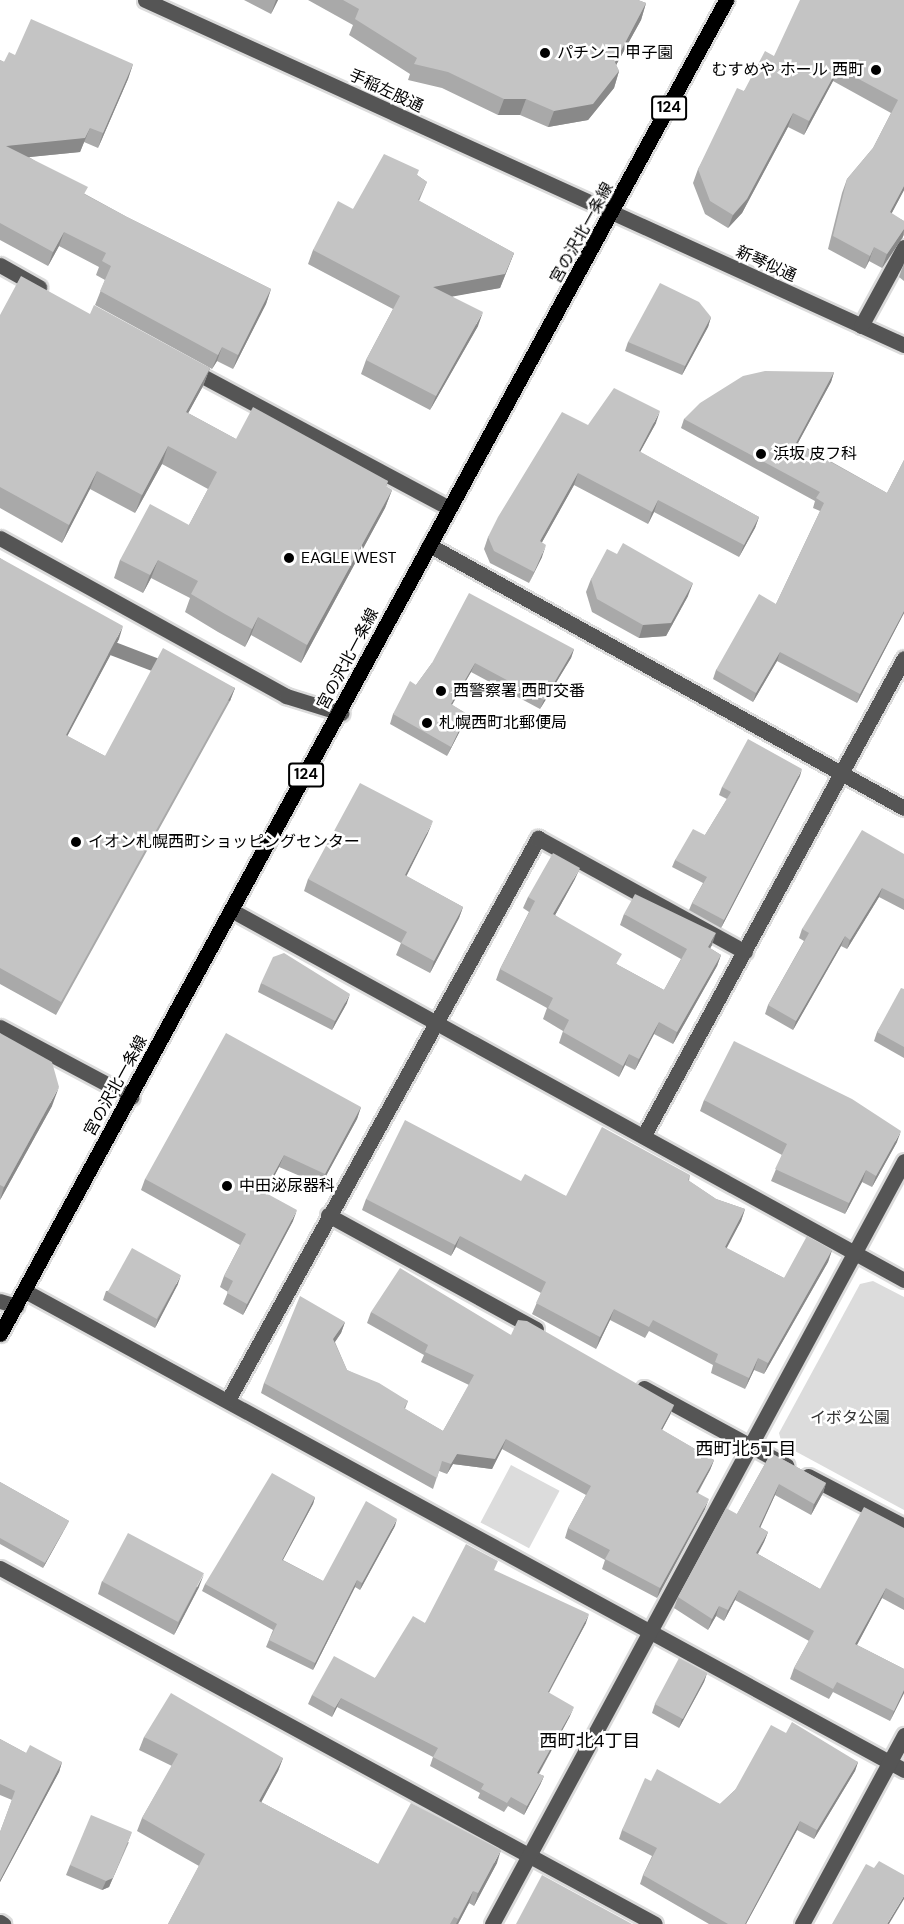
<!DOCTYPE html>
<html>
<head>
<meta charset="utf-8">
<style>
	body { margin:0 }
	#map { position:relative; width:904px; height:1924px; overflow:hidden; background:#fff; font-family:"DM Sans","Noto Sans JP",sans-serif }
	div>[style] { position:absolute }
	.green>* { inset:0; background:#dcdcdc; transform-origin:0 0 }
	.roads { filter:drop-shadow(2px 0 #dbdbdb) drop-shadow(-2px 0 #dbdbdb) drop-shadow(0 2px #dbdbdb) drop-shadow(0 -2px #dbdbdb) }
	.minor>* { height:15px; margin:-7.5px; padding:0 7.5px; transform-origin:7.5px; border-radius:7.5px; background:#555 }
	.major>* { height:15px; margin:-7.5px; padding:0 7.5px; transform-origin:7.5px; border-radius:7.5px; background:#000 }
	.wall>* { inset:0; background:#a9a9a9 }
	.shaded-wall>* { inset:0; background:#898989; transform-origin:0 0 }
	.building>* { inset:0; background:#c4c4c4; transform-origin:0 0 }
	.dots>* { width:16px; height:16px; translate:-50% -50%; box-sizing:border-box; border:3px solid #fff; border-radius:50% }
	span { translate:-50% -50%; white-space:nowrap; text-align:center; line-height:1.15; -webkit-text-stroke:5px #fff; paint-order:stroke }
	.shield-label span { padding:2px 4px; background:#fff; border:2px solid; border-radius:4px; -webkit-text-stroke-width:0 }
	.shield-label { font-size:15px; color:#000; font-weight:700 }
	.poi-label { font-size:16px; color:#000 }
	.left { translate:0 -50%; text-align:left }
	.right { translate:-100% -50%; text-align:right }
	.street-label { font-size:16px; color:#000 }
	.park-label { font-size:16px; color:#333 }
	.neighbourhood-label { font-size:18px; color:#000 }
</style>
</head>
<body>
<div id="map">
	<div class="green">
		<div style="clip-path:polygon(873px 1281px,904px 1297px,904px 1510px,782px 1444px,779px 1433px,860px 1284px)"></div>
		<div style="left:511px;top:1465px;width:55px;height:65px;rotate:28deg"></div>
	</div>
	<div class="roads">
		<div class="minor">
			<div style="left:145px;top:0;width:834px;rotate:24.44deg"></div>
			<div style="left:0;top:265px;width:45px;rotate:29.4deg"></div>
			<div style="left:861px;top:326px;width:90px;rotate:-61.4deg"></div>
			<div style="left:189px;top:369px;width:293px;rotate:28.1deg"></div>
			<div style="left:0;top:538px;width:327px;rotate:28.9deg"></div>
			<div style="left:286px;top:696px;width:58px;rotate:17.2deg"></div>
			<div style="left:429px;top:545px;width:543px;rotate:28.97deg"></div>
			<div style="left:231px;top:910px;width:768px;rotate:28.8deg"></div>
			<div style="left:0;top:1027px;width:149px;rotate:28.1deg"></div>
			<div style="left:644px;top:1135px;width:543px;rotate:-61.41deg"></div>
			<div style="left:328px;top:1215px;width:237px;rotate:28.7deg"></div>
			<div style="left:25px;top:1291px;width:1001px;rotate:28.59deg"></div>
			<div style="left:0;top:1301px;width:17px;rotate:17deg"></div>
			<div style="left:644px;top:1388px;width:162px;rotate:28.5deg"></div>
			<div style="left:228px;top:1400px;width:642px;rotate:-61.12deg"></div>
			<div style="left:538px;top:838px;width:236px;rotate:28.8deg"></div>
			<div style="left:808px;top:1476px;width:108px;rotate:27.5deg"></div>
			<div style="left:0;top:1568px;width:745px;rotate:28.52deg"></div>
			<div style="left:0;top:1922px;width:4px;rotate:34deg"></div>
			<div style="left:492px;top:1924px;width:867px;rotate:-61.63deg"></div>
			<div style="left:802px;top:1924px;width:215px;rotate:-61.6deg"></div>
		</div>
		<div class="major">
			<div style="left:0;top:1334px;width:1519px;rotate:-61.44deg"></div>
		</div>
	</div>
	<div class="wall">
		<div style="clip-path:polygon(244px 0,278px 0,271px 14px)"></div>
		<div style="clip-path:polygon(308px 0,638px 0,646px 3px,641px 20px,616px 65px,619px 71px,614px 88px,588px 120px,548px 127px,520px 115px,498px 115px,442px 88px,408px 80px,410px 74px,349px 35px,353px 25px)"></div>
		<div style="clip-path:polygon(904px 0,904px 190px,891px 214px,904px 221px,904px 235px,882px 268px,869px 261px,865px 269px,828px 249px,842px 193px,847px 179px,873px 148px,891px 113px,833px 81px,804px 135px,788px 127px,742px 213px,728px 228px,705px 214px,693px 183px,698px 169px,744px 91px,774px 56px)"></div>
		<div style="clip-path:polygon(15px 55px,133px 64px,128px 79px,98px 148px,84px 142px,80px 152px,29px 157px,85px 194px,127px 217px,271px 289px,266px 304px,233px 369px,217px 361px,212px 369px,95px 305px,105px 280px,96px 275px,99px 267px,59px 246px,48px 266px,0 240px,0 60px,4px 62px)"></div>
		<div style="clip-path:polygon(417px 175px,427px 182px,419px 201px,514px 253px,500px 288px,452px 296px,478px 326px,430px 410px,361px 374px,366px 360px,393px 309px,308px 264px,313px 250px,353px 209px)"></div>
		<div style="clip-path:polygon(904px 263px,904px 281px,899px 277px)"></div>
		<div style="clip-path:polygon(90px 314px,210px 368px,203px 386px,188px 413px,236px 439px,388px 481px,386px 487px,392px 490px,385px 508px,301px 663px,251px 635px,245px 647px,218px 632px,185px 612px,190px 598px,151px 578px,143px 593px,114px 578px,120px 560px,189px 525px,208px 489px,162px 464px,135px 513px,90px 489px,62px 543px,0 508px,0 315px)"></div>
		<div style="clip-path:polygon(711px 317px,708px 327px,682px 375px,625px 351px,628px 342px)"></div>
		<div style="clip-path:polygon(834px 372px,831px 382px,798px 443px,887px 493px,904px 460px,904px 613px,857px 703px,777px 661px,753px 702px,713px 679px,716px 670px,776px 604px,820px 511px,813px 508px,815px 501px,681px 428px,684px 419px)"></div>
		<div style="clip-path:polygon(656px 423px,640px 452px,759px 517px,755px 528px,739px 557px,654px 512px,648px 524px,574px 485px,542px 542px,542px 557px,529px 583px,490px 563px,484px 549px,488px 537px,588px 425px)"></div>
		<div style="clip-path:polygon(617px 554px,688px 596px,666px 636px,639px 638px,592px 612px,586px 592px,591px 579px)"></div>
		<div style="clip-path:polygon(0 558px,119px 639px,67px 736px,105px 756px,235px 688px,230px 701px,56px 1015px,0 984px)"></div>
		<div style="clip-path:polygon(574px 649px,571px 658px,540px 709px,471px 672px,452px 705px,467px 714px,464px 723px,447px 756px,390px 724px,393px 714px,416px 685px,432px 663px)"></div>
		<div style="clip-path:polygon(800px 776px,721px 928px,689px 910px,692px 903px,703px 883px,672px 867px,675px 860px,705px 835px,727px 799px,719px 795px,722px 787px)"></div>
		<div style="clip-path:polygon(428px 833px,406px 876px,463px 907px,459px 918px,430px 973px,396px 955px,401px 943px,304px 891px,308px 879px)"></div>
		<div style="clip-path:polygon(904px 854px,904px 910px,879px 897px,847px 949px,841px 946px,793px 1030px,765px 1014px,768px 1005px,804px 941px,799px 938px,802px 929px)"></div>
		<div style="clip-path:polygon(575px 879px,555px 915px,618px 965px,664px 990px,681px 959px,620px 925px,624px 914px,712px 945px,710px 948px,721px 955px,717px 966px,673px 1044px,654px 1034px,635px 1070px,625px 1065px,619px 1077px,559px 1043px,563px 1031px,543px 1019px,547px 1008px,496px 980px,500px 969px,529px 912px,523px 908px,528px 897px)"></div>
		<div style="clip-path:polygon(261px 983px,347px 1003px,332px 1030px,258px 992px)"></div>
		<div style="clip-path:polygon(904px 989px,904px 1058px,874px 1041px,877px 1032px)"></div>
		<div style="clip-path:polygon(0 1033px,52px 1106px,0 1200px)"></div>
		<div style="clip-path:polygon(704px 1100px,897px 1142px,872px 1187px,862px 1182px,845px 1214px,771px 1181px,782px 1155px,700px 1111px)"></div>
		<div style="clip-path:polygon(361px 1107px,357px 1119px,321px 1185px,279px 1167px,265px 1193px,293px 1221px,243px 1315px,223px 1304px,228px 1292px,220px 1287px,224px 1276px,240px 1245px,141px 1190px,145px 1179px)"></div>
		<div style="clip-path:polygon(690px 1175px,689px 1181px,716px 1199px,745px 1209px,741px 1221px,726px 1248px,784px 1278px,832px 1250px,828px 1262px,764px 1374px,754px 1370px,745px 1389px,711px 1373px,713px 1365px,649px 1331px,645px 1338px,610px 1320px,596px 1349px,532px 1314px,541px 1293px,456px 1247px,451px 1256px,362px 1210px,366px 1199px,521px 1181px,566px 1196px)"></div>
		<div style="clip-path:polygon(178px 1284px,155px 1328px,103px 1300px,106px 1291px)"></div>
		<div style="clip-path:polygon(371px 1312px,511px 1335px,674px 1405px,670px 1415px,662px 1430px,714px 1460px,710px 1470px,698px 1493px,705px 1509px,657px 1598px,602px 1569px,605px 1560px,565px 1538px,568px 1528px,586px 1495px,502px 1449px,492px 1469px,453px 1464px,447px 1474px,439px 1471px,433px 1489px,261px 1393px,264px 1383px,345px 1322px,341px 1333px,335px 1342px,347px 1370px,408px 1401px,405px 1409px,443px 1431px,469px 1385px,421px 1362px,424px 1355px,367px 1323px)"></div>
		<div style="clip-path:polygon(771px 1453px,826px 1483px,823px 1493px,811px 1515px,775px 1495px,760px 1527px,768px 1532px,764px 1542px,758px 1554px,820px 1589px,904px 1528px,904px 1610px,882px 1598px,857px 1645px,904px 1669px,904px 1693px,890px 1721px,833px 1692px,829px 1699px,790px 1679px,794px 1668px,809px 1641px,735px 1600px,724px 1621px,716px 1616px,708px 1630px,674px 1608px,678px 1597px,737px 1514px)"></div>
		<div style="clip-path:polygon(0 1482px,69px 1521px,43px 1568px,0 1544px)"></div>
		<div style="clip-path:polygon(315px 1497px,313px 1504px,283px 1560px,323px 1581px,395px 1526px,360px 1590px,355px 1587px,313px 1670px,266px 1647px,273px 1630px,202px 1591px,205px 1584px)"></div>
		<div style="clip-path:polygon(495px 1571px,586px 1623px,549px 1693px,570px 1716px,539px 1774px,544px 1776px,540px 1785px,524px 1815px,508px 1806px,504px 1812px,478px 1798px,480px 1793px,430px 1766px,433px 1757px,337px 1707px,332px 1717px,308px 1704px,312px 1695px,375px 1678px,425px 1623px)"></div>
		<div style="clip-path:polygon(102px 1581px,199px 1587px,174px 1635px,98px 1594px)"></div>
		<div style="clip-path:polygon(707px 1673px,704px 1682px,679px 1728px,652px 1713px,655px 1704px)"></div>
		<div style="clip-path:polygon(786px 1733px,858px 1762px,855px 1771px,814px 1839px,797px 1830px,746px 1924px,709px 1924px,640px 1884px,643px 1875px,652px 1856px,619px 1839px,622px 1830px,651px 1781px,720px 1804px,735px 1790px)"></div>
		<div style="clip-path:polygon(144px 1737px,283px 1758px,278px 1771px,261px 1802px,378px 1864px,497px 1863px,474px 1906px,469px 1903px,458px 1924px,168px 1924px,199px 1866px,137px 1831px,142px 1818px,172px 1766px,139px 1750px)"></div>
		<div style="clip-path:polygon(0 1739px,26px 1753px,62px 1762px,59px 1772px,0 1882px,0 1832px,12px 1800px,0 1795px)"></div>
		<div style="clip-path:polygon(129px 1842px,109px 1887px,102px 1890px,66px 1875px,70px 1865px)"></div>
	</div>
	<div class="shaded-wall">
		<div style="clip-path:polygon(276px 0,278px 0,271px 14px)"></div>
		<div style="clip-path:polygon(646px 3px,641px 20px,609px 78px,615px 62px)"></div>
		<div style="clip-path:polygon(133px 64px,128px 79px,98px 148px,103px 133px)"></div>
		<div style="clip-path:polygon(838px 68px,833px 81px,804px 135px,809px 121px)"></div>
		<div style="clip-path:polygon(619px 71px,614px 88px,588px 120px,548px 127px,554px 111px)"></div>
		<div style="clip-path:polygon(504px 99px,526px 99px,520px 115px,498px 115px)"></div>
		<div style="clip-path:polygon(793px 113px,788px 127px,742px 213px,728px 228px,733px 215px)"></div>
		<div style="clip-path:polygon(90px 128px,80px 152px,0 160px,6px 146px)"></div>
		<div style="clip-path:polygon(904px 186px,904px 190px,885px 226px,890px 212px)"></div>
		<div style="clip-path:polygon(904px 229px,903px 237px,882px 268px,887px 254px)"></div>
		<div style="clip-path:polygon(64px 232px,59px 246px,48px 266px,53px 252px)"></div>
		<div style="clip-path:polygon(874px 247px,869px 261px,865px 269px,870px 256px)"></div>
		<div style="clip-path:polygon(514px 253px,500px 288px,428px 301px,433px 287px)"></div>
		<div style="clip-path:polygon(271px 289px,266px 304px,233px 369px,238px 355px)"></div>
		<div style="clip-path:polygon(483px 312px,478px 326px,430px 410px,436px 396px)"></div>
		<div style="clip-path:polygon(711px 317px,708px 327px,682px 375px,685px 366px)"></div>
		<div style="clip-path:polygon(222px 347px,217px 361px,212px 369px,218px 355px)"></div>
		<div style="clip-path:polygon(210px 368px,203px 386px,179px 430px,186px 412px)"></div>
		<div style="clip-path:polygon(834px 372px,831px 382px,793px 452px,796px 443px)"></div>
		<div style="clip-path:polygon(660px 411px,656px 423px,634px 463px,639px 451px)"></div>
		<div style="clip-path:polygon(168px 446px,162px 464px,135px 513px,142px 495px)"></div>
		<div style="clip-path:polygon(97px 471px,90px 489px,62px 543px,69px 525px)"></div>
		<div style="clip-path:polygon(578px 473px,574px 485px,536px 553px,540px 541px)"></div>
		<div style="clip-path:polygon(392px 490px,385px 508px,301px 663px,307px 645px)"></div>
		<div style="clip-path:polygon(658px 500px,654px 512px,648px 524px,652px 512px)"></div>
		<div style="clip-path:polygon(759px 517px,755px 528px,739px 557px,744px 545px)"></div>
		<div style="clip-path:polygon(546px 545px,542px 557px,529px 583px,534px 572px)"></div>
		<div style="clip-path:polygon(158px 560px,151px 578px,143px 593px,150px 575px)"></div>
		<div style="clip-path:polygon(693px 583px,688px 596px,666px 636px,639px 638px,643px 625px)"></div>
		<div style="clip-path:polygon(904px 611px,904px 613px,857px 703px,860px 694px)"></div>
		<div style="clip-path:polygon(258px 617px,251px 635px,245px 647px,252px 629px)"></div>
		<div style="clip-path:polygon(123px 626px,119px 639px,61px 748px,66px 735px)"></div>
		<div style="clip-path:polygon(574px 649px,571px 658px,540px 709px,544px 700px)"></div>
		<div style="clip-path:polygon(780px 652px,777px 661px,753px 702px,756px 693px)"></div>
		<div style="clip-path:polygon(475px 663px,471px 672px,447px 713px,451px 704px)"></div>
		<div style="left:235px;top:688px;width:14px;height:359px;rotate:111deg"></div>
		<div style="clip-path:polygon(467px 714px,464px 723px,447px 756px,451px 747px)"></div>
		<div style="clip-path:polygon(802px 769px,800px 776px,721px 928px,724px 920px)"></div>
		<div style="clip-path:polygon(433px 821px,428px 833px,401px 887px,405px 875px)"></div>
		<div style="clip-path:polygon(580px 868px,575px 879px,549px 926px,553px 914px)"></div>
		<div style="clip-path:polygon(882px 888px,879px 897px,847px 949px,850px 940px)"></div>
		<div style="clip-path:polygon(463px 907px,459px 918px,430px 973px,434px 961px)"></div>
		<div style="clip-path:polygon(716px 933px,712px 945px,704px 959px,708px 947px)"></div>
		<div style="clip-path:polygon(845px 936px,841px 946px,793px 1030px,796px 1021px)"></div>
		<div style="clip-path:polygon(721px 955px,717px 966px,673px 1044px,677px 1032px)"></div>
		<div style="clip-path:polygon(350px 994px,347px 1003px,332px 1030px,335px 1021px)"></div>
		<div style="clip-path:polygon(659px 1022px,654px 1034px,635px 1070px,639px 1059px)"></div>
		<div style="clip-path:polygon(629px 1054px,625px 1065px,619px 1077px,623px 1066px)"></div>
		<div style="clip-path:polygon(59px 1087px,52px 1106px,0 1200px,4px 1187px)"></div>
		<div style="clip-path:polygon(361px 1107px,357px 1119px,321px 1185px,325px 1174px)"></div>
		<div style="clip-path:polygon(901px 1131px,897px 1142px,872px 1187px,876px 1176px)"></div>
		<div style="clip-path:polygon(284px 1155px,279px 1167px,260px 1203px,264px 1192px)"></div>
		<div style="clip-path:polygon(866px 1170px,862px 1182px,845px 1214px,849px 1203px)"></div>
		<div style="clip-path:polygon(745px 1209px,741px 1221px,721px 1259px,725px 1247px)"></div>
		<div style="clip-path:polygon(297px 1210px,293px 1221px,243px 1315px,247px 1304px)"></div>
		<div style="clip-path:polygon(460px 1236px,456px 1247px,451px 1256px,455px 1245px)"></div>
		<div style="clip-path:polygon(832px 1250px,828px 1262px,764px 1374px,768px 1363px)"></div>
		<div style="clip-path:polygon(181px 1275px,178px 1284px,155px 1328px,158px 1319px)"></div>
		<div style="clip-path:polygon(614px 1309px,610px 1320px,596px 1349px,600px 1337px)"></div>
		<div style="clip-path:polygon(345px 1322px,341px 1333px,330px 1349px,333px 1339px)"></div>
		<div style="clip-path:polygon(758px 1358px,754px 1370px,745px 1389px,749px 1378px)"></div>
		<div style="clip-path:polygon(674px 1405px,670px 1415px,657px 1439px,661px 1429px)"></div>
		<div style="clip-path:polygon(506px 1439px,502px 1449px,492px 1469px,453px 1464px,447px 1474px,451px 1464px,457px 1454px)"></div>
		<div style="clip-path:polygon(714px 1460px,710px 1470px,692px 1502px,696px 1492px)"></div>
		<div style="clip-path:polygon(826px 1483px,823px 1493px,811px 1515px,814px 1504px)"></div>
		<div style="clip-path:polygon(779px 1484px,775px 1495px,756px 1537px,759px 1527px)"></div>
		<div style="clip-path:polygon(315px 1497px,313px 1504px,279px 1567px,282px 1560px)"></div>
		<div style="clip-path:polygon(709px 1499px,705px 1509px,657px 1598px,660px 1588px)"></div>
		<div style="clip-path:polygon(397px 1519px,395px 1526px,360px 1590px,362px 1583px)"></div>
		<div style="clip-path:polygon(69px 1521px,67px 1525px,43px 1568px,45px 1563px)"></div>
		<div style="clip-path:polygon(768px 1532px,764px 1542px,752px 1564px,756px 1553px)"></div>
		<div style="clip-path:polygon(204px 1574px,199px 1587px,174px 1635px,179px 1622px)"></div>
		<div style="clip-path:polygon(357px 1580px,355px 1587px,313px 1670px,315px 1663px)"></div>
		<div style="clip-path:polygon(886px 1588px,882px 1598px,852px 1654px,855px 1644px)"></div>
		<div style="clip-path:polygon(739px 1590px,735px 1600px,724px 1621px,728px 1610px)"></div>
		<div style="clip-path:polygon(719px 1606px,716px 1616px,708px 1630px,712px 1619px)"></div>
		<div style="clip-path:polygon(589px 1614px,586px 1623px,544px 1701px,548px 1692px)"></div>
		<div style="clip-path:polygon(707px 1673px,704px 1682px,679px 1728px,682px 1719px)"></div>
		<div style="clip-path:polygon(904px 1690px,904px 1693px,890px 1721px,894px 1711px)"></div>
		<div style="clip-path:polygon(341px 1698px,337px 1707px,332px 1717px,335px 1708px)"></div>
		<div style="clip-path:polygon(574px 1707px,570px 1716px,534px 1782px,537px 1773px)"></div>
		<div style="clip-path:polygon(283px 1758px,278px 1771px,255px 1814px,259px 1801px)"></div>
		<div style="clip-path:polygon(62px 1762px,59px 1772px,0 1882px,0 1880px)"></div>
		<div style="clip-path:polygon(858px 1762px,855px 1771px,814px 1839px,817px 1830px)"></div>
		<div style="clip-path:polygon(544px 1776px,540px 1785px,524px 1815px,527px 1806px)"></div>
		<div style="clip-path:polygon(800px 1821px,797px 1830px,746px 1924px,745px 1924px)"></div>
		<div style="clip-path:polygon(132px 1832px,109px 1887px,102px 1890px,106px 1881px)"></div>
		<div style="clip-path:polygon(501px 1850px,497px 1863px,474px 1906px,478px 1893px)"></div>
		<div style="clip-path:polygon(473px 1891px,469px 1903px,458px 1924px,456px 1924px)"></div>
		<div style="clip-path:polygon(904px 1896px,904px 1899px,889px 1924px,887px 1924px)"></div>
	</div>
	<div class="building">
		<div style="clip-path:polygon(343px 0,638px 0,646px 3px,615px 62px,619px 71px,593px 104px,554px 111px,526px 99px,504px 99px,448px 72px,414px 64px,417px 58px,355px 19px,359px 9px)"></div>
		<div style="clip-path:polygon(800px 0,904px 0,904px 186px,890px 212px,904px 221px,904px 229px,887px 254px,874px 247px,870px 256px,833px 236px,847px 179px,873px 148px,898px 100px,838px 68px,809px 121px,793px 113px,747px 199px,733px 215px,710px 201px,698px 169px,737px 88px,744px 91px,765px 51px,774px 56px)"></div>
		<div style="clip-path:polygon(31px 19px,133px 64px,103px 133px,90px 128px,85px 138px,6px 146px,88px 187px,84px 194px,127px 217px,271px 289px,238px 355px,222px 347px,218px 355px,100px 291px,111px 266px,102px 261px,106px 253px,64px 232px,53px 252px,0 223px,0 60px,4px 62px,9px 52px,15px 55px)"></div>
		<div style="clip-path:polygon(384px 154px,419px 170px,417px 175px,427px 182px,418px 200px,514px 253px,505px 274px,433px 287px,483px 312px,436px 396px,366px 360px,400px 296px,313px 250px,338px 201px,353px 209px)"></div>
		<div style="clip-path:polygon(21px 276px,90px 314px,94px 305px,210px 368px,186px 412px,236px 439px,253px 407px,388px 481px,386px 486px,392px 490px,307px 645px,258px 617px,252px 629px,225px 614px,191px 594px,198px 581px,158px 560px,150px 575px,120px 560px,150px 504px,189px 525px,217px 472px,168px 446px,142px 495px,97px 471px,69px 525px,0 487px,0 315px)"></div>
		<div style="clip-path:polygon(660px 283px,699px 302px,711px 317px,685px 366px,628px 342px)"></div>
		<div style="clip-path:polygon(765px 371px,834px 372px,796px 443px,887px 493px,904px 460px,904px 611px,860px 694px,780px 652px,756px 693px,716px 670px,759px 594px,776px 604px,824px 503px,816px 498px,820px 492px,684px 419px,700px 403px,743px 376px)"></div>
		<div style="clip-path:polygon(614px 388px,660px 411px,639px 451px,759px 517px,744px 545px,658px 500px,652px 512px,578px 473px,540px 541px,546px 545px,534px 572px,494px 551px,488px 537px,498px 517px,562px 412px,588px 425px)"></div>
		<div style="clip-path:polygon(623px 543px,693px 583px,671px 623px,643px 625px,597px 599px,591px 579px,607px 549px,617px 554px)"></div>
		<div style="clip-path:polygon(0 558px,123px 626px,66px 735px,105px 756px,163px 648px,235px 688px,61px 1002px,0 968px)"></div>
		<div style="clip-path:polygon(469px 593px,574px 649px,544px 700px,475px 663px,451px 704px,467px 714px,451px 747px,393px 714px,410px 681px,416px 685px,432px 663px)"></div>
		<div style="clip-path:polygon(748px 739px,802px 769px,724px 920px,692px 903px,707px 877px,675px 860px,693px 829px,705px 835px,731px 792px,722px 787px)"></div>
		<div style="clip-path:polygon(360px 783px,433px 821px,405px 875px,463px 907px,434px 961px,401px 943px,407px 932px,308px 879px)"></div>
		<div style="clip-path:polygon(862px 830px,904px 854px,904px 899px,882px 888px,850px 940px,845px 936px,796px 1021px,768px 1005px,809px 933px,802px 929px)"></div>
		<div style="clip-path:polygon(553px 853px,580px 868px,553px 914px,622px 954px,616px 964px,664px 990px,687px 949px,624px 914px,635px 894px,716px 933px,708px 947px,721px 955px,677px 1032px,659px 1022px,639px 1059px,629px 1054px,623px 1066px,563px 1032px,569px 1020px,548px 1008px,553px 998px,500px 969px,535px 901px,528px 897px)"></div>
		<div style="clip-path:polygon(284px 953px,350px 994px,335px 1021px,261px 983px,273px 957px)"></div>
		<div style="clip-path:polygon(901px 988px,904px 989px,904px 1047px,877px 1032px)"></div>
		<div style="clip-path:polygon(0 1033px,52px 1062px,59px 1087px,4px 1187px,0 1185px)"></div>
		<div style="clip-path:polygon(226px 1033px,361px 1107px,325px 1174px,284px 1155px,264px 1192px,297px 1210px,247px 1304px,227px 1293px,233px 1281px,224px 1276px,246px 1234px,145px 1179px)"></div>
		<div style="clip-path:polygon(734px 1041px,852px 1099px,901px 1131px,876px 1176px,866px 1170px,849px 1203px,775px 1169px,787px 1144px,704px 1100px)"></div>
		<div style="clip-path:polygon(405px 1120px,521px 1181px,525px 1174px,566px 1196px,602px 1127px,690px 1175px,688px 1180px,716px 1199px,745px 1209px,725px 1247px,784px 1278px,807px 1236px,832px 1250px,768px 1363px,758px 1358px,749px 1378px,715px 1362px,718px 1354px,653px 1320px,649px 1327px,614px 1309px,600px 1337px,536px 1303px,546px 1282px,460px 1236px,455px 1245px,366px 1199px)"></div>
		<div style="left:132px;top:1248px;width:56px;height:50px;rotate:29deg"></div>
		<div style="clip-path:polygon(400px 1268px,511px 1335px,518px 1320px,527px 1321px,674px 1405px,661px 1429px,714px 1460px,696px 1492px,709px 1499px,660px 1588px,605px 1559px,610px 1550px,568px 1528px,591px 1486px,506px 1439px,495px 1459px,457px 1454px,451px 1464px,442px 1461px,437px 1478px,264px 1383px,300px 1296px,345px 1322px,333px 1339px,347px 1370px,379px 1383px,408px 1401px,404px 1408px,443px 1431px,474px 1375px,425px 1352px,428px 1345px,371px 1312px)"></div>
		<div style="clip-path:polygon(771px 1453px,826px 1483px,814px 1504px,779px 1484px,759px 1527px,768px 1532px,756px 1553px,820px 1589px,864px 1507px,904px 1528px,904px 1598px,886px 1588px,855px 1644px,904px 1669px,904px 1690px,894px 1711px,837px 1682px,833px 1689px,794px 1668px,814px 1631px,739px 1590px,728px 1610px,719px 1606px,712px 1619px,678px 1597px,726px 1508px,737px 1514px)"></div>
		<div style="clip-path:polygon(272px 1473px,315px 1497px,282px 1560px,323px 1581px,366px 1501px,397px 1519px,362px 1583px,357px 1580px,315px 1663px,269px 1640px,277px 1624px,205px 1584px)"></div>
		<div style="clip-path:polygon(0 1482px,69px 1521px,45px 1563px,0 1538px)"></div>
		<div style="left:128px;top:1533px;width:86px;height:55px;rotate:28deg"></div>
		<div style="clip-path:polygon(466px 1544px,498px 1561px,494px 1570px,589px 1614px,548px 1692px,574px 1707px,537px 1773px,544px 1776px,527px 1806px,511px 1797px,507px 1803px,481px 1789px,484px 1784px,433px 1757px,438px 1748px,341px 1698px,335px 1708px,312px 1695px,334px 1656px,375px 1678px,413px 1616px,425px 1623px)"></div>
		<div style="left:679px;top:1658px;width:32px;height:52px;rotate:28deg"></div>
		<div style="clip-path:polygon(171px 1693px,283px 1758px,259px 1801px,378px 1864px,411px 1803px,501px 1850px,478px 1893px,473px 1891px,458px 1919px,454px 1917px,450px 1924px,168px 1924px,205px 1854px,142px 1818px,178px 1754px,144px 1737px)"></div>
		<div style="clip-path:polygon(792px 1722px,858px 1762px,817px 1830px,800px 1821px,745px 1924px,728px 1924px,643px 1875px,657px 1848px,622px 1830px,645px 1778px,651px 1781px,657px 1769px,720px 1804px,735px 1790px,771px 1725px,786px 1733px)"></div>
		<div style="clip-path:polygon(0 1739px,26px 1753px,30px 1745px,62px 1762px,0 1880px,0 1832px,15px 1791px,0 1784px)"></div>
		<div style="clip-path:polygon(91px 1815px,132px 1832px,113px 1878px,106px 1881px,70px 1865px)"></div>
		<div style="clip-path:polygon(879px 1861px,904px 1875px,904px 1896px,887px 1924px,832px 1924px,866px 1864px,874px 1868px)"></div>
		<div style="clip-path:polygon(542px 1875px,632px 1924px,516px 1924px)"></div>
	</div>
	<div class="dots">
		<div style="left:545px;top:53px;background:#000"></div>
		<div style="left:876px;top:70px;background:#000"></div>
		<div style="left:761px;top:454px;background:#000"></div>
		<div style="left:289px;top:558px;background:#000"></div>
		<div style="left:441px;top:691px;background:#000"></div>
		<div style="left:427px;top:723px;background:#000"></div>
		<div style="left:76px;top:842px;background:#000"></div>
		<div style="left:227px;top:1186px;background:#000"></div>
	</div>
	<div class="shield-label">
		<span style="left:669px;top:108px">124</span>
		<span style="left:306px;top:775px">124</span>
	</div>
	<div class="poi-label">
		<span class="left" style="left:557px;top:53px">パチンコ 甲子園</span>
		<span class="right" style="left:864px;top:70px">むすめや ホール 西町</span>
		<span class="left" style="left:773px;top:454px">浜坂 皮フ科</span>
		<span class="left" style="left:301px;top:558px">EAGLE WEST</span>
		<span class="left" style="left:453px;top:691px">西警察署 西町交番</span>
		<span class="left" style="left:439px;top:723px">札幌西町北郵便局</span>
		<span class="left" style="left:88px;top:842px">イオン札幌西町ショッピングセンター</span>
		<span class="left" style="left:239px;top:1186px">中田泌尿器科</span>
	</div>
	<div class="street-label">
		<span style="left:386px;top:91px;rotate:25deg">手稲左股通</span>
		<span style="left:582px;top:233px;rotate:-61deg">宮の沢北一条線</span>
		<span style="left:766px;top:264px;rotate:24deg">新琴似通</span>
		<span style="left:348px;top:659px;rotate:-62deg">宮の沢北一条線</span>
		<span style="left:116px;top:1086px;rotate:-61deg">宮の沢北一条線</span>
	</div>
	<div class="park-label">
		<span style="left:850px;top:1418px">イボタ公園</span>
	</div>
	<div class="neighbourhood-label">
		<span style="left:746px;top:1449px">西町北5丁目</span>
		<span style="left:590px;top:1741px">西町北4丁目</span>
	</div>
</div>
</body>
</html>
